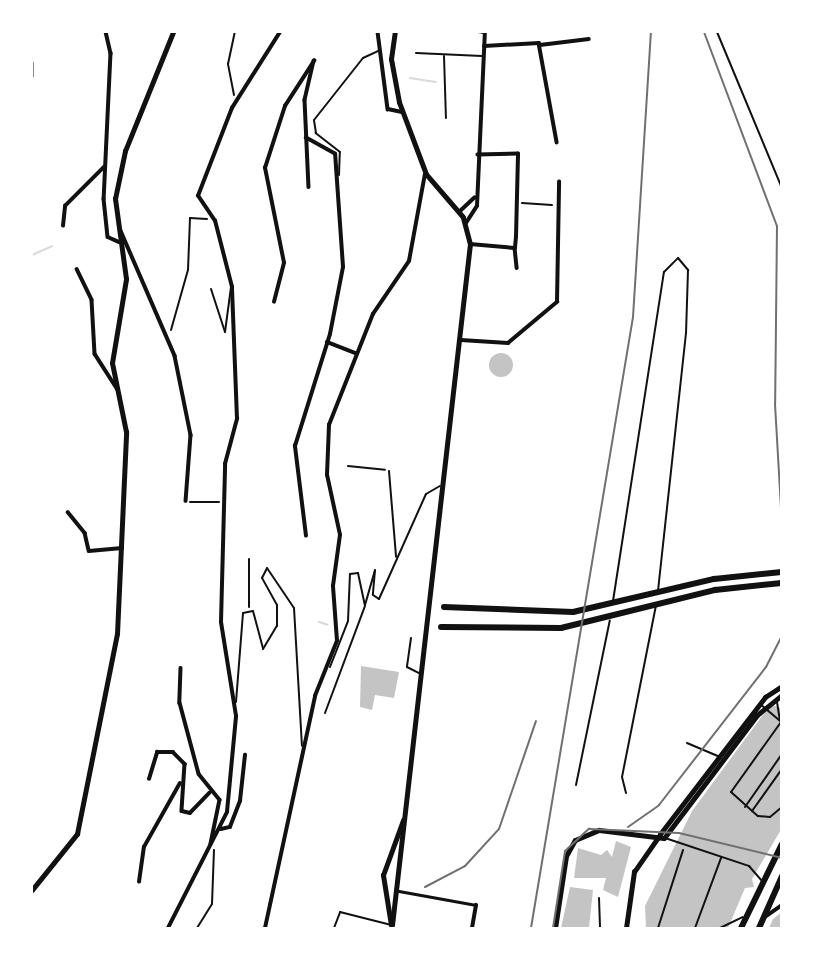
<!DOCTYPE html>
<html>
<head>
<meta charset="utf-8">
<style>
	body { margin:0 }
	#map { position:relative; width:813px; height:960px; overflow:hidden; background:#fff; font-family:Rubik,sans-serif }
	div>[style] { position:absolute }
	.stream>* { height:2px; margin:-1px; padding:0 1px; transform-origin:1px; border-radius:1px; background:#d9d9d9 }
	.building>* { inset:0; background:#c4c4c4 }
	.round { border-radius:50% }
	.path>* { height:2px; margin:-1px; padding:0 1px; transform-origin:1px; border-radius:1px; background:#111 }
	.service>* { height:2px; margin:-1px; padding:0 1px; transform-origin:1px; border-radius:1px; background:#111 }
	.pedestrian>* { height:2.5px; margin:-1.25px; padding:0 1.25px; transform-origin:1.25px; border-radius:1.25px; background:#111 }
	.minor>* { height:3.5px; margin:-1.75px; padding:0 1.75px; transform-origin:1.75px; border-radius:1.75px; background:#111 }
	.tertiary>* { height:4.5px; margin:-2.25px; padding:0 2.25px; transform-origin:2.25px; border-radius:2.25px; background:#111 }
	.secondary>* { height:5px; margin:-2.5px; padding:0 2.5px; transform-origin:2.5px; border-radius:2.5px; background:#111 }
	.primary>* { height:5px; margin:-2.5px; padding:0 2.5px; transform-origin:2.5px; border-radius:2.5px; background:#111 }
	.trunk>* { height:6px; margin:-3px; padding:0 3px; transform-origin:3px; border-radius:3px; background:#111 }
	.tram>* { height:2px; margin:-1px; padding:0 1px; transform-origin:1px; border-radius:1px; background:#707070 }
	.rail>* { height:2px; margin:-1px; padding:0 1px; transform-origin:1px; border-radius:1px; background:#707070 }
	span { translate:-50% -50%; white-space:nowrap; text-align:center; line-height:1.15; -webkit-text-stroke:5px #fff; paint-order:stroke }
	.frame { position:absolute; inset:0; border:33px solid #fff; pointer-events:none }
</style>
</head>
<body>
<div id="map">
	<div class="stream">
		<div style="left:410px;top:78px;width:26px;rotate:9deg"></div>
		<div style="left:32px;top:255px;width:22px;rotate:-24deg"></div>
		<div style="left:319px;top:622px;width:9px;rotate:18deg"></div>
	</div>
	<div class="building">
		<div class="round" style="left:489px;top:353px;width:24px;height:24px"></div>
		<div style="clip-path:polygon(361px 666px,399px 672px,394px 698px,375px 695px,372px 710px,360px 707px)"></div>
		<div style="clip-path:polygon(771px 704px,782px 709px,782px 828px,752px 879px,754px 887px,745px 888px,728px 928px,646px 928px,645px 906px,692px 811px)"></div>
		<div style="clip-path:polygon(616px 841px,631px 847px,618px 897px,603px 890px,606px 878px,574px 878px,578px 848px,601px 855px,607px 850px,612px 857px)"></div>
		<div style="clip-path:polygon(570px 887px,593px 890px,589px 928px,561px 928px)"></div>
		<div style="clip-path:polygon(782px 912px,782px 928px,769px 928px,773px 919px)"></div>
	</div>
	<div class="path">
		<div style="left:717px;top:32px;width:169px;rotate:67.4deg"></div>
		<div style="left:234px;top:95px;width:32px;rotate:-101deg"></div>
		<div style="left:228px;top:64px;width:33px;rotate:-78deg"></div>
		<div style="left:522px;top:203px;width:30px;rotate:4deg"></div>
		<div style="left:171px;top:330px;width:62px;rotate:-74.2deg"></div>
		<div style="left:188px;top:270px;width:52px;rotate:-87.8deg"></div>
		<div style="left:190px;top:218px;width:17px;rotate:3deg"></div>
		<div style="left:348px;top:466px;width:37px;rotate:6deg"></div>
		<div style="left:190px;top:502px;width:29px"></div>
		<div style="left:197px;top:928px;width:28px;rotate:-58deg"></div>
		<div style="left:212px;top:904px;width:54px;rotate:-87.9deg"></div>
	</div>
	<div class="service">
		<div style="left:478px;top:32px;width:6px;rotate:9deg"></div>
		<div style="left:416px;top:53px;width:66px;rotate:2.6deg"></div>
		<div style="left:444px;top:56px;width:62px;rotate:88.2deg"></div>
		<div style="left:339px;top:175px;width:23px;rotate:-88deg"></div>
		<div style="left:340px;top:152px;width:31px;rotate:-142deg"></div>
		<div style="left:316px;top:133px;width:13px;rotate:-99deg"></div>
		<div style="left:314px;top:120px;width:79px;rotate:-51.7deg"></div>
		<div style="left:363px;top:58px;width:17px;rotate:-25deg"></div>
		<div style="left:211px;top:289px;width:45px;rotate:72deg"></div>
		<div style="left:225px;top:332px;width:45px;rotate:-82.4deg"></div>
		<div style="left:32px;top:391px;width:19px;rotate:90deg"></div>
		<div style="left:389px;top:471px;width:86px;rotate:85.3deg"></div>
		<div style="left:249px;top:559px;width:48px;rotate:90deg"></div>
		<div style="left:613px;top:601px;width:333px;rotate:-81.2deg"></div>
		<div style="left:664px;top:272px;width:20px;rotate:-45deg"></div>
		<div style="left:678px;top:258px;width:16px;rotate:50deg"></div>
		<div style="left:688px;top:270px;width:63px;rotate:91.8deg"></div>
		<div style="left:686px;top:333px;width:259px;rotate:96.2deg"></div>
		<div style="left:411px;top:638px;width:29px;rotate:98deg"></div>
		<div style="left:407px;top:667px;width:13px;rotate:27deg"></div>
		<div style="left:330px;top:667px;width:49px;rotate:-68.6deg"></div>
		<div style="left:348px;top:621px;width:47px;rotate:-87.6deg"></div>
		<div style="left:350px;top:574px;width:8px;rotate:-7deg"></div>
		<div style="left:358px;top:573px;width:33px;rotate:78deg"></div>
		<div style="left:365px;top:605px;width:36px;rotate:-74deg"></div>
		<div style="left:375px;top:570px;width:25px;rotate:95deg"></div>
		<div style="left:373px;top:595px;width:7px;rotate:34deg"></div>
		<div style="left:379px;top:599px;width:115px;rotate:-65.9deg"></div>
		<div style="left:426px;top:494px;width:16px;rotate:-30deg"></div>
		<div style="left:236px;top:702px;width:89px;rotate:-85.5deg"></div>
		<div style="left:243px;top:613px;width:10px;rotate:-11deg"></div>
		<div style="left:253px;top:611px;width:39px;rotate:75deg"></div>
		<div style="left:263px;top:649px;width:27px;rotate:-59deg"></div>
		<div style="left:277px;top:626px;width:21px;rotate:-90deg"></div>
		<div style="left:277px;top:605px;width:31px;rotate:-119deg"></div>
		<div style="left:262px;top:578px;width:11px;rotate:-63deg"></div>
		<div style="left:267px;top:568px;width:48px;rotate:56deg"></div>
		<div style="left:294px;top:608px;width:138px;rotate:86.7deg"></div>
		<div style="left:777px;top:702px;width:19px;rotate:81deg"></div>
		<div style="left:760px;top:704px;width:26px;rotate:40deg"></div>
		<div style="left:325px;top:713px;width:114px;rotate:-69.5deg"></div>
		<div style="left:781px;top:722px;width:86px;rotate:125.5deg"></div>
		<div style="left:731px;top:792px;width:36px;rotate:42deg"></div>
		<div style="left:758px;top:816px;width:12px;rotate:5deg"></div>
		<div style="left:770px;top:817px;width:16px;rotate:-40deg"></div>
		<div style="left:687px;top:743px;width:34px;rotate:23deg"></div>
		<div style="left:576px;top:785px;width:168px;rotate:-78.4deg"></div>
		<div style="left:626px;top:793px;width:16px;rotate:-104deg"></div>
		<div style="left:622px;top:777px;width:174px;rotate:-78.8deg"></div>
		<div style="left:745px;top:807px;width:65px;rotate:-55.1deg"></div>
		<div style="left:752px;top:811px;width:52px;rotate:-54.5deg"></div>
		<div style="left:665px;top:838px;width:89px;rotate:18.4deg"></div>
		<div style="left:749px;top:866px;width:20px;rotate:49deg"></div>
		<div style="left:599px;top:898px;width:30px;rotate:88deg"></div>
		<div style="left:334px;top:928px;width:17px;rotate:-69deg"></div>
		<div style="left:340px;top:912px;width:53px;rotate:14.3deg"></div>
		<div style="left:658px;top:928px;width:82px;rotate:-72.2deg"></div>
		<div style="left:695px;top:928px;width:75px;rotate:-69.6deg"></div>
		<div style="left:720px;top:928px;width:25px;rotate:-26deg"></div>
	</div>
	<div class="pedestrian">
		<div style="left:399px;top:891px;width:78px;rotate:10.3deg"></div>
	</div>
	<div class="minor">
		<div style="left:106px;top:32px;width:22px;rotate:77deg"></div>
		<div style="left:111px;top:53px;width:146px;rotate:92.7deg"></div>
		<div style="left:104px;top:199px;width:38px;rotate:84deg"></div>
		<div style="left:108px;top:237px;width:12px;rotate:24deg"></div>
		<div style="left:378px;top:32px;width:78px;rotate:82.6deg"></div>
		<div style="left:388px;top:109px;width:14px;rotate:12deg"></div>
		<div style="left:540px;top:45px;width:49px;rotate:-7deg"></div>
		<div style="left:484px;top:46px;width:55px;rotate:-3.1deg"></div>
		<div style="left:539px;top:43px;width:101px;rotate:79.7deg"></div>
		<div style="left:32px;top:63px;width:13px;rotate:90deg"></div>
		<div style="left:459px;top:212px;width:21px;rotate:-43deg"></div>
		<div style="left:466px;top:223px;width:20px;rotate:-57deg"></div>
		<div style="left:477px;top:206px;width:174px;rotate:-87.4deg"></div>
		<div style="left:63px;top:226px;width:20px;rotate:-84deg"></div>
		<div style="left:65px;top:206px;width:55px;rotate:-45deg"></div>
		<div style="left:121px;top:231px;width:136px;rotate:66.6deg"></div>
		<div style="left:175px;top:356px;width:81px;rotate:78.6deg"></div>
		<div style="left:191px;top:435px;width:66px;rotate:94.3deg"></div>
		<div style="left:470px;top:244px;width:45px;rotate:5.1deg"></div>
		<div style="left:515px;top:248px;width:11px;rotate:-85deg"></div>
		<div style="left:516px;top:237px;width:83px;rotate:-88.6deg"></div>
		<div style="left:518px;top:154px;width:40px;rotate:178.6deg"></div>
		<div style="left:515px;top:248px;width:20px;rotate:84deg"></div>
		<div style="left:77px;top:269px;width:34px;rotate:64deg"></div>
		<div style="left:92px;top:300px;width:54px;rotate:86.8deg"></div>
		<div style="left:95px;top:354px;width:43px;rotate:57.4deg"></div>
		<div style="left:274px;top:302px;width:40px;rotate:-75.6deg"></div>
		<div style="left:284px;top:263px;width:97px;rotate:-101.3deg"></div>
		<div style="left:265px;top:168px;width:65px;rotate:-72.1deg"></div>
		<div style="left:285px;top:106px;width:54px;rotate:-57.2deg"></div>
		<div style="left:314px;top:61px;width:40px;rotate:103deg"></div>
		<div style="left:305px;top:100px;width:87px;rotate:87.4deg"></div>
		<div style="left:461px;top:340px;width:47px;rotate:3.7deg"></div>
		<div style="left:508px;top:343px;width:64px;rotate:-39.9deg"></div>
		<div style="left:557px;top:302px;width:120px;rotate:-89deg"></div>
		<div style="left:327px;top:342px;width:31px;rotate:21deg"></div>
		<div style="left:68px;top:512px;width:27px;rotate:51deg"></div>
		<div style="left:85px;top:533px;width:18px;rotate:77deg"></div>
		<div style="left:89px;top:551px;width:33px;rotate:-5deg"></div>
		<div style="left:306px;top:536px;width:91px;rotate:-97deg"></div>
		<div style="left:295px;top:446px;width:117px;rotate:-72.6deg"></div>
		<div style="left:330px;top:334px;width:68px;rotate:-79deg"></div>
		<div style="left:343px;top:267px;width:113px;rotate:-94deg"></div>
		<div style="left:335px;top:154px;width:33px;rotate:-151deg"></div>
		<div style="left:181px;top:668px;width:35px;rotate:92deg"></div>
		<div style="left:180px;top:703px;width:73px;rotate:75deg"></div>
		<div style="left:199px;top:774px;width:33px;rotate:51deg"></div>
		<div style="left:220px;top:800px;width:45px;rotate:101.6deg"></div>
		<div style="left:149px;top:779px;width:28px;rotate:-73deg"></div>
		<div style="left:157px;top:752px;width:16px"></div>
		<div style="left:173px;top:752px;width:17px;rotate:45deg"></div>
		<div style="left:185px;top:764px;width:47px;rotate:93.7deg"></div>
		<div style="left:182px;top:811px;width:8px;rotate:14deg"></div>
		<div style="left:190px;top:813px;width:28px;rotate:-46deg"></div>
		<div style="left:221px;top:829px;width:9px;rotate:-13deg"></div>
		<div style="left:230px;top:827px;width:28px;rotate:-69deg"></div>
		<div style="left:240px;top:801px;width:46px;rotate:-83.8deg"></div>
		<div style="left:139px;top:882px;width:35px;rotate:-82deg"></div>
		<div style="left:144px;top:847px;width:73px;rotate:-60.6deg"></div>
		<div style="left:765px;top:917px;width:21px;rotate:-35deg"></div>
		<div style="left:168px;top:928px;width:130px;rotate:-63deg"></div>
		<div style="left:227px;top:812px;width:96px;rotate:-84.6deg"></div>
		<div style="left:236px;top:716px;width:95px;rotate:-99.1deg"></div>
		<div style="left:221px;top:622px;width:158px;rotate:-88.5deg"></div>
		<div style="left:225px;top:464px;width:47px;rotate:-75.1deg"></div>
		<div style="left:237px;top:419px;width:132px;rotate:-92.2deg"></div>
		<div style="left:232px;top:287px;width:68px;rotate:-104.4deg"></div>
		<div style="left:215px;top:221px;width:30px;rotate:-124deg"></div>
		<div style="left:198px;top:196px;width:94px;rotate:-68.9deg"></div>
		<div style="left:232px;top:108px;width:90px;rotate:-57.7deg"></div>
		<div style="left:265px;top:928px;width:237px;rotate:-77.8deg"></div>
		<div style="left:315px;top:696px;width:59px;rotate:-68.2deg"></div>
		<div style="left:337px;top:641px;width:55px;rotate:-94.2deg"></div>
		<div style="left:333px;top:586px;width:51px;rotate:-82.2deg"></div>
		<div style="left:340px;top:535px;width:61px;rotate:-102.2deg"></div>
		<div style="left:327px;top:475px;width:50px;rotate:-87.7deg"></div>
		<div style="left:329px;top:425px;width:119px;rotate:-68.4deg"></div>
		<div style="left:373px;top:314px;width:64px;rotate:-55.8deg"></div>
		<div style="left:409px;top:261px;width:88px;rotate:-79.6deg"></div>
		<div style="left:472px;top:928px;width:23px;rotate:-80deg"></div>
	</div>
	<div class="tertiary">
		<div style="left:32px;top:890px;width:72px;rotate:-51.2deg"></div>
		<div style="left:77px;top:834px;width:204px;rotate:-78.7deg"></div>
		<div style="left:117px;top:634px;width:202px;rotate:-87.4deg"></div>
		<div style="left:126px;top:432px;width:70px;rotate:-101.5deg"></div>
		<div style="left:112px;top:363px;width:85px;rotate:-80.5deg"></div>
		<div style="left:126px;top:279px;width:81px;rotate:-97.8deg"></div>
		<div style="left:115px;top:199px;width:49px;rotate:-78.2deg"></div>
		<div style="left:125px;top:151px;width:128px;rotate:-68deg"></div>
		<div style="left:626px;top:928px;width:57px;rotate:-81.9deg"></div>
		<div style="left:634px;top:872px;width:44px;rotate:-55.2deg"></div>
	</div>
	<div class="secondary">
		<div style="left:660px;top:834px;width:173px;rotate:-52.5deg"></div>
		<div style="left:765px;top:697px;width:20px;rotate:-33deg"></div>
		<div style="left:555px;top:928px;width:73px;rotate:-81.3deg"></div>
		<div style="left:566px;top:856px;width:18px;rotate:-61deg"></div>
		<div style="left:575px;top:840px;width:26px;rotate:-23deg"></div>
		<div style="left:599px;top:830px;width:65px;rotate:7deg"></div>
		<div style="left:664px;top:838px;width:154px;rotate:-52.9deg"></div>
		<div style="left:757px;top:715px;width:32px;rotate:-39deg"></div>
	</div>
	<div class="primary">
		<div style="left:391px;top:925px;width:51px;rotate:-99.1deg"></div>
		<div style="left:383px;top:875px;width:59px;rotate:-70deg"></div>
		<div style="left:392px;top:925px;width:685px;rotate:-83.47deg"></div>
		<div style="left:470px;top:244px;width:28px;rotate:-105deg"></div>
		<div style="left:463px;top:217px;width:57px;rotate:-130.7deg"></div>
		<div style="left:426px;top:174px;width:77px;rotate:-110.6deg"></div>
		<div style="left:399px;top:102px;width:44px;rotate:-100.5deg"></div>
		<div style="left:391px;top:59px;width:27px;rotate:-82deg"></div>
	</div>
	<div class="trunk">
		<div style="left:444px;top:607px;width:129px;rotate:2.2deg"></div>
		<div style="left:573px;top:612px;width:145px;rotate:-13.2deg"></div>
		<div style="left:714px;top:579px;width:68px;rotate:-5.9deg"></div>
		<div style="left:441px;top:627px;width:120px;rotate:0.5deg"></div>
		<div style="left:561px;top:628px;width:159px;rotate:-13.9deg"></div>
		<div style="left:715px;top:590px;width:67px;rotate:-6deg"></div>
		<div style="left:741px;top:928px;width:93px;rotate:-64deg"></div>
		<div style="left:759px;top:928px;width:57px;rotate:-66.1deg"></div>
	</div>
	<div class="tram">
		<div style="left:704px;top:32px;width:207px;rotate:69.4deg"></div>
		<div style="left:777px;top:226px;width:178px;rotate:90.6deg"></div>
		<div style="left:775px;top:404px;width:121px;rotate:86.7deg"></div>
		<div style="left:628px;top:827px;width:38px;rotate:-35deg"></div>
		<div style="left:659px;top:805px;width:175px;rotate:-52.2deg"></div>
		<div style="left:766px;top:667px;width:36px;rotate:-63deg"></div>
		<div style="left:553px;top:928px;width:78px;rotate:-81.1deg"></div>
		<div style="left:565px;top:851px;width:33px;rotate:-43deg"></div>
		<div style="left:589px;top:829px;width:90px;rotate:2.5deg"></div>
		<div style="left:679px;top:833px;width:106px;rotate:13.6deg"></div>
	</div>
	<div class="rail">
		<div style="left:425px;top:887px;width:45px;rotate:-27.7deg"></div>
		<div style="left:465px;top:866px;width:50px;rotate:-47.4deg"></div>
		<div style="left:499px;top:829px;width:114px;rotate:-71.1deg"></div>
		<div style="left:531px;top:928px;width:619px;rotate:-80.52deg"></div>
		<div style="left:633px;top:317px;width:286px;rotate:-86.4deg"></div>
	</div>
	<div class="frame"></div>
</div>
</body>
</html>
